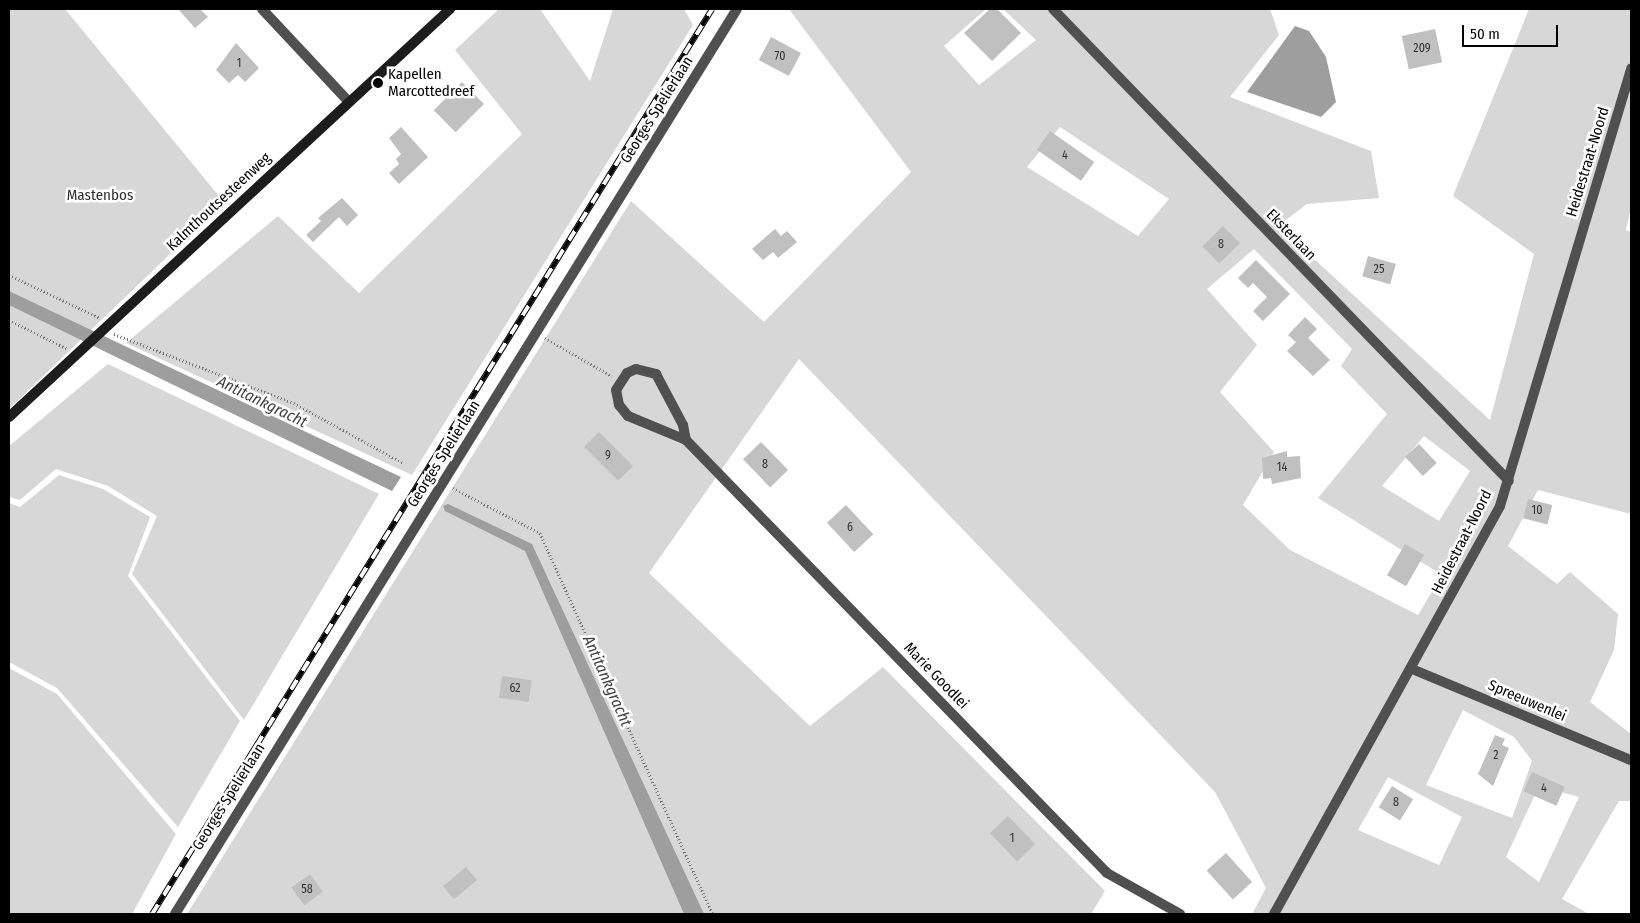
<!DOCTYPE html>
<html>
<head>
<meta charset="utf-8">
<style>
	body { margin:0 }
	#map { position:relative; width:1640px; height:923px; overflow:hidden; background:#fff; font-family:"Fira Sans Condensed",sans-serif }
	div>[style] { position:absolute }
	.green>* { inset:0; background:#d7d7d7 }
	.water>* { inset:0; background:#9e9e9e }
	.building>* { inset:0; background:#c0c0c0; transform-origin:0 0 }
	.path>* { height:2.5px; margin-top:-1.25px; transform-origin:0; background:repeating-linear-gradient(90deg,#727272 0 1px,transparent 0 3.5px) }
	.minor>* { height:10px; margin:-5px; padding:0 5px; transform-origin:5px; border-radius:5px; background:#505050 }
	.tertiary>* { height:10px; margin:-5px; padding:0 5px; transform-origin:5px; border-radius:5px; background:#505050 }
	.secondary>* { height:10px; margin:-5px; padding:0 5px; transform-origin:5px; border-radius:5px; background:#1d1d1d }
	.rail>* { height:5.5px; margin-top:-2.75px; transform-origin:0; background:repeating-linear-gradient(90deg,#fff 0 11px,#000 0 22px); box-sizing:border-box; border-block:1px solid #000 }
	.dots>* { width:14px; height:14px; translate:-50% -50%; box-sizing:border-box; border:2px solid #fff; border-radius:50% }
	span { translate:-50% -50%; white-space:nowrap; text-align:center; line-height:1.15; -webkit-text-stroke:5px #fff; paint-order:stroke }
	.number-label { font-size:12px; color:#303030 }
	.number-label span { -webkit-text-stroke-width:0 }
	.poi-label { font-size:15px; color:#000 }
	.left { translate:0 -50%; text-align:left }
	.street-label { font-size:15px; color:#000 }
	.park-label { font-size:15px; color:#2e2e2e }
	.water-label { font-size:16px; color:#3f3f3f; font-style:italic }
	.frame { position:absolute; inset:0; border:10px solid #000; pointer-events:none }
	.scale { position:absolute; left:1462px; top:25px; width:96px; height:22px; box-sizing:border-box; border:2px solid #000; border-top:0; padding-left:6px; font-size:15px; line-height:18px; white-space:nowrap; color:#000; -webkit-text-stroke:4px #fff; paint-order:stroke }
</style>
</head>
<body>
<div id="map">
	<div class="green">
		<div style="clip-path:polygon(9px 9px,65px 9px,224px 202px,9px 409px)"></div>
		<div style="clip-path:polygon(499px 9px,540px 9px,590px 81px,613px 9px,684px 9px,693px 25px,412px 475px,126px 343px,278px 216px,359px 293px,522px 134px,455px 50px)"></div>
		<div style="clip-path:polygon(evenodd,789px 9px,986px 9px,944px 46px,979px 85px,1036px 40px,1003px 9px,1270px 9px,1279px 35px,1230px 97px,1371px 151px,1379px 198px,1307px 204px,1278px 226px,1490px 420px,1534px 254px,1453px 196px,1529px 9px,1631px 9px,1631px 208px,1626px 230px,1631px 232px,1631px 514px,1538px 490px,1508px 546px,1557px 584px,1570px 572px,1618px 614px,1614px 650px,1590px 702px,1631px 734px,1631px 801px,1619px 801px,1562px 899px,1589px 914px,1252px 914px,1266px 888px,1215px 792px,799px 359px,649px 573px,810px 726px,883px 667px,1105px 891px,1091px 914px,187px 914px,631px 201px,764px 322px,911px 172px,789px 9px,1060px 127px,1169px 199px,1138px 236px,1027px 167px,1060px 127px,789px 9px,1254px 249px,1352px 349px,1341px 366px,1387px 414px,1318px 498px,1442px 575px,1418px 615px,1290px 550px,1243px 505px,1274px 452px,1220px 392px,1257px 345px,1207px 289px,1254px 249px,789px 9px,1424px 436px,1470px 471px,1439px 521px,1382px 486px,1424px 436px,789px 9px,1463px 710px,1514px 737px,1532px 761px,1512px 818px,1426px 785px,1463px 710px,789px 9px,1388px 777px,1462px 817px,1439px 865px,1358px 830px,1388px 777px,789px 9px,1539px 786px,1579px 797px,1539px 882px,1506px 857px,1539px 786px)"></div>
		<div style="clip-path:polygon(108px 364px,379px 494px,244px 720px,132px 574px,157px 516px,108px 486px,56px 469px,20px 500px,9px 497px,9px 446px)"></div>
		<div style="clip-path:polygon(59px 475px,103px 489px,150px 517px,128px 576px,240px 721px,178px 827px,57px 688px,9px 662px,9px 503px,20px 507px)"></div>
		<div style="clip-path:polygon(9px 668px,57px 694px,176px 834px,132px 914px,9px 914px)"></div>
	</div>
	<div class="water">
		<div style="clip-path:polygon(1295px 26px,1309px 31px,1326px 57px,1336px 102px,1321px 117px,1247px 92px)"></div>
		<div style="clip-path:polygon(9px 291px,401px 477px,392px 491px,9px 305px)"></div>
		<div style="clip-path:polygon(448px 504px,532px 544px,704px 914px,684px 914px,525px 551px,445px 511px,443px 506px)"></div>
	</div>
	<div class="building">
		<div style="clip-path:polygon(178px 9px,200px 9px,208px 17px,195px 28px)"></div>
		<div style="clip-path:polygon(990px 9px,997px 9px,1021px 33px,992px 61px,964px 33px)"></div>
		<div style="left:1435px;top:29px;width:34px;height:34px;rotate:78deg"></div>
		<div style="left:771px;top:37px;width:34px;height:26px;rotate:28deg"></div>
		<div style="clip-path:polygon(236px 43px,259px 68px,245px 82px,238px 75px,229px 83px,216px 70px)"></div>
		<div style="left:462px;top:82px;width:31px;height:40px;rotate:45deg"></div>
		<div style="clip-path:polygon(401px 127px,428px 157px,399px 184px,389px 173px,399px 164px,396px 159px,401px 154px,389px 138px)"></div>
		<div style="left:1050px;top:131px;width:54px;height:23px;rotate:35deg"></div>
		<div style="clip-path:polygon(342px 198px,358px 215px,347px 226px,339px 217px,313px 242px,306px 235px,321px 221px,318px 218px)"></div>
		<div style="left:1223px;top:226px;width:24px;height:29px;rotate:45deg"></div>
		<div style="clip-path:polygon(775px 229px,781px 236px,787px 231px,797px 242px,778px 258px,773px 252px,763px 260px,752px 249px)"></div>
		<div style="left:1368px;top:256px;width:29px;height:21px;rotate:16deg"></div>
		<div style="clip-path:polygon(1256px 260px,1290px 294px,1263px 321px,1253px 311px,1267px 297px,1253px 283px,1248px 288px,1238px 278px)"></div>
		<div style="clip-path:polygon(1305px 317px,1317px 329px,1308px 338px,1330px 360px,1313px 376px,1287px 351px,1296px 342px,1288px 335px)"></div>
		<div style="left:599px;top:432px;width:48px;height:21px;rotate:45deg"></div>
		<div style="left:761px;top:442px;width:39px;height:25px;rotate:46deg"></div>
		<div style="left:1419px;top:444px;width:26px;height:19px;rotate:47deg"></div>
		<div style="clip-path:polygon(1287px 451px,1287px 457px,1300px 456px,1301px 478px,1272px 484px,1271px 478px,1263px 479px,1262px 458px)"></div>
		<div style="left:1528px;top:499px;width:25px;height:20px;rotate:14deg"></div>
		<div style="left:846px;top:505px;width:40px;height:26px;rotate:47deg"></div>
		<div style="left:1405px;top:544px;width:22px;height:36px;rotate:30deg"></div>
		<div style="left:502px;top:676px;width:30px;height:22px;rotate:8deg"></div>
		<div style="clip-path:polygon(1495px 735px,1505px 739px,1502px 745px,1509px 748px,1493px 786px,1478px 774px)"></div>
		<div style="left:1532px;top:772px;width:36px;height:21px;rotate:24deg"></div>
		<div style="left:1392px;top:786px;width:25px;height:25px;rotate:32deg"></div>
		<div style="left:1008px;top:816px;width:39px;height:25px;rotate:46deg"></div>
		<div style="left:1226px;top:853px;width:39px;height:26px;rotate:48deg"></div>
		<div style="left:466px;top:867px;width:17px;height:30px;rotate:50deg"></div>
		<div style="left:310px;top:874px;width:22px;height:23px;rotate:54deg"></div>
	</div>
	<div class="path">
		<div style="left:9px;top:275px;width:101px;rotate:25.3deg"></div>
		<div style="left:9px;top:320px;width:66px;rotate:26.2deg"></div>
		<div style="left:114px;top:334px;width:193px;rotate:21deg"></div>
		<div style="left:294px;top:403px;width:124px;rotate:28.8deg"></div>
		<div style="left:545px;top:338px;width:77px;rotate:29.6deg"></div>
		<div style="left:453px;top:488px;width:98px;rotate:27.3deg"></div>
		<div style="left:540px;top:533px;width:418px;rotate:65.6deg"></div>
	</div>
	<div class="minor">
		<div style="left:262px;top:9px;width:127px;rotate:46.9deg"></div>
		<div style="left:1053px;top:9px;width:656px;rotate:45.99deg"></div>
		<div style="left:686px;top:440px;width:63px;rotate:-157.5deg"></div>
		<div style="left:628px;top:416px;width:14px;rotate:-129deg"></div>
		<div style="left:619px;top:405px;width:15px;rotate:-101deg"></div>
		<div style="left:616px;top:390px;width:20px;rotate:-57deg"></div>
		<div style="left:627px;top:373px;width:10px;rotate:-24deg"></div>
		<div style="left:636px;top:369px;width:21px;rotate:14deg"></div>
		<div style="left:656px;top:374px;width:58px;rotate:62.1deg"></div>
		<div style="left:683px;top:425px;width:15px;rotate:79deg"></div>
		<div style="left:686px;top:440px;width:604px;rotate:45.81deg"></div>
		<div style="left:1107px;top:873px;width:84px;rotate:29.3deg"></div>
		<div style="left:1412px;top:669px;width:237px;rotate:22.6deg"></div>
		<div style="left:175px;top:914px;width:1065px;rotate:-58.16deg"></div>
	</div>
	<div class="tertiary">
		<div style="left:1274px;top:914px;width:466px;rotate:-61deg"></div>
		<div style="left:1500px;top:506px;width:457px;rotate:-73.3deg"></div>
	</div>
	<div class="secondary">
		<div style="left:9px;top:417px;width:601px;rotate:-42.77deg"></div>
	</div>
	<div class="rail">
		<div style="left:152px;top:914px;width:1064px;rotate:-58.25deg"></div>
	</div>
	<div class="dots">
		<div style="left:378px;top:83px;background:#000"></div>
	</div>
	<div class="number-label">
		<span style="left:1422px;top:49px">209</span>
		<span style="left:780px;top:57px">70</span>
		<span style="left:239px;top:64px">1</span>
		<span style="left:1065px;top:156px">4</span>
		<span style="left:1221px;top:245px">8</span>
		<span style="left:1379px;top:270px">25</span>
		<span style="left:608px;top:456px">9</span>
		<span style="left:765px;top:465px">8</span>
		<span style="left:1282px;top:468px">14</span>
		<span style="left:1537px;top:511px">10</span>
		<span style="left:850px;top:528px">6</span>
		<span style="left:515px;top:689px">62</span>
		<span style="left:1496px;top:756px">2</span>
		<span style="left:1544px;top:789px">4</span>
		<span style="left:1396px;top:803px">8</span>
		<span style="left:1012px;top:839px">1</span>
		<span style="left:307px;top:890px">58</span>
	</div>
	<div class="poi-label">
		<span class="left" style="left:388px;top:83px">Kapellen<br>Marcottedreef</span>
	</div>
	<div class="street-label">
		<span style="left:657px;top:110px;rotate:-58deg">Georges Spelierlaan</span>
		<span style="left:1588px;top:162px;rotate:-73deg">Heidestraat-Noord</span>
		<span style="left:219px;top:202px;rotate:-43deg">Kalmthoutsesteenweg</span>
		<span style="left:1291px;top:235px;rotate:46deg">Eksterlaan</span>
		<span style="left:444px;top:454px;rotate:-58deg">Georges Spelierlaan</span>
		<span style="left:1462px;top:542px;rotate:-63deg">Heidestraat-Noord</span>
		<span style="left:936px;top:676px;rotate:46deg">Marie Goodlei</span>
		<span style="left:1527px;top:701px;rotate:23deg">Spreeuwenlei</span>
		<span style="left:229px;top:797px;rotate:-58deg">Georges Spelierlaan</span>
	</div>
	<div class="park-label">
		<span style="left:100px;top:196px">Mastenbos</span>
	</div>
	<div class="water-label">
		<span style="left:262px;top:402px;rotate:26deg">Antitankgracht</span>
		<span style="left:607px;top:681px;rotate:66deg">Antitankgracht</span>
	</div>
	<div class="frame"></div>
	<div class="scale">50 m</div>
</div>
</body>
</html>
